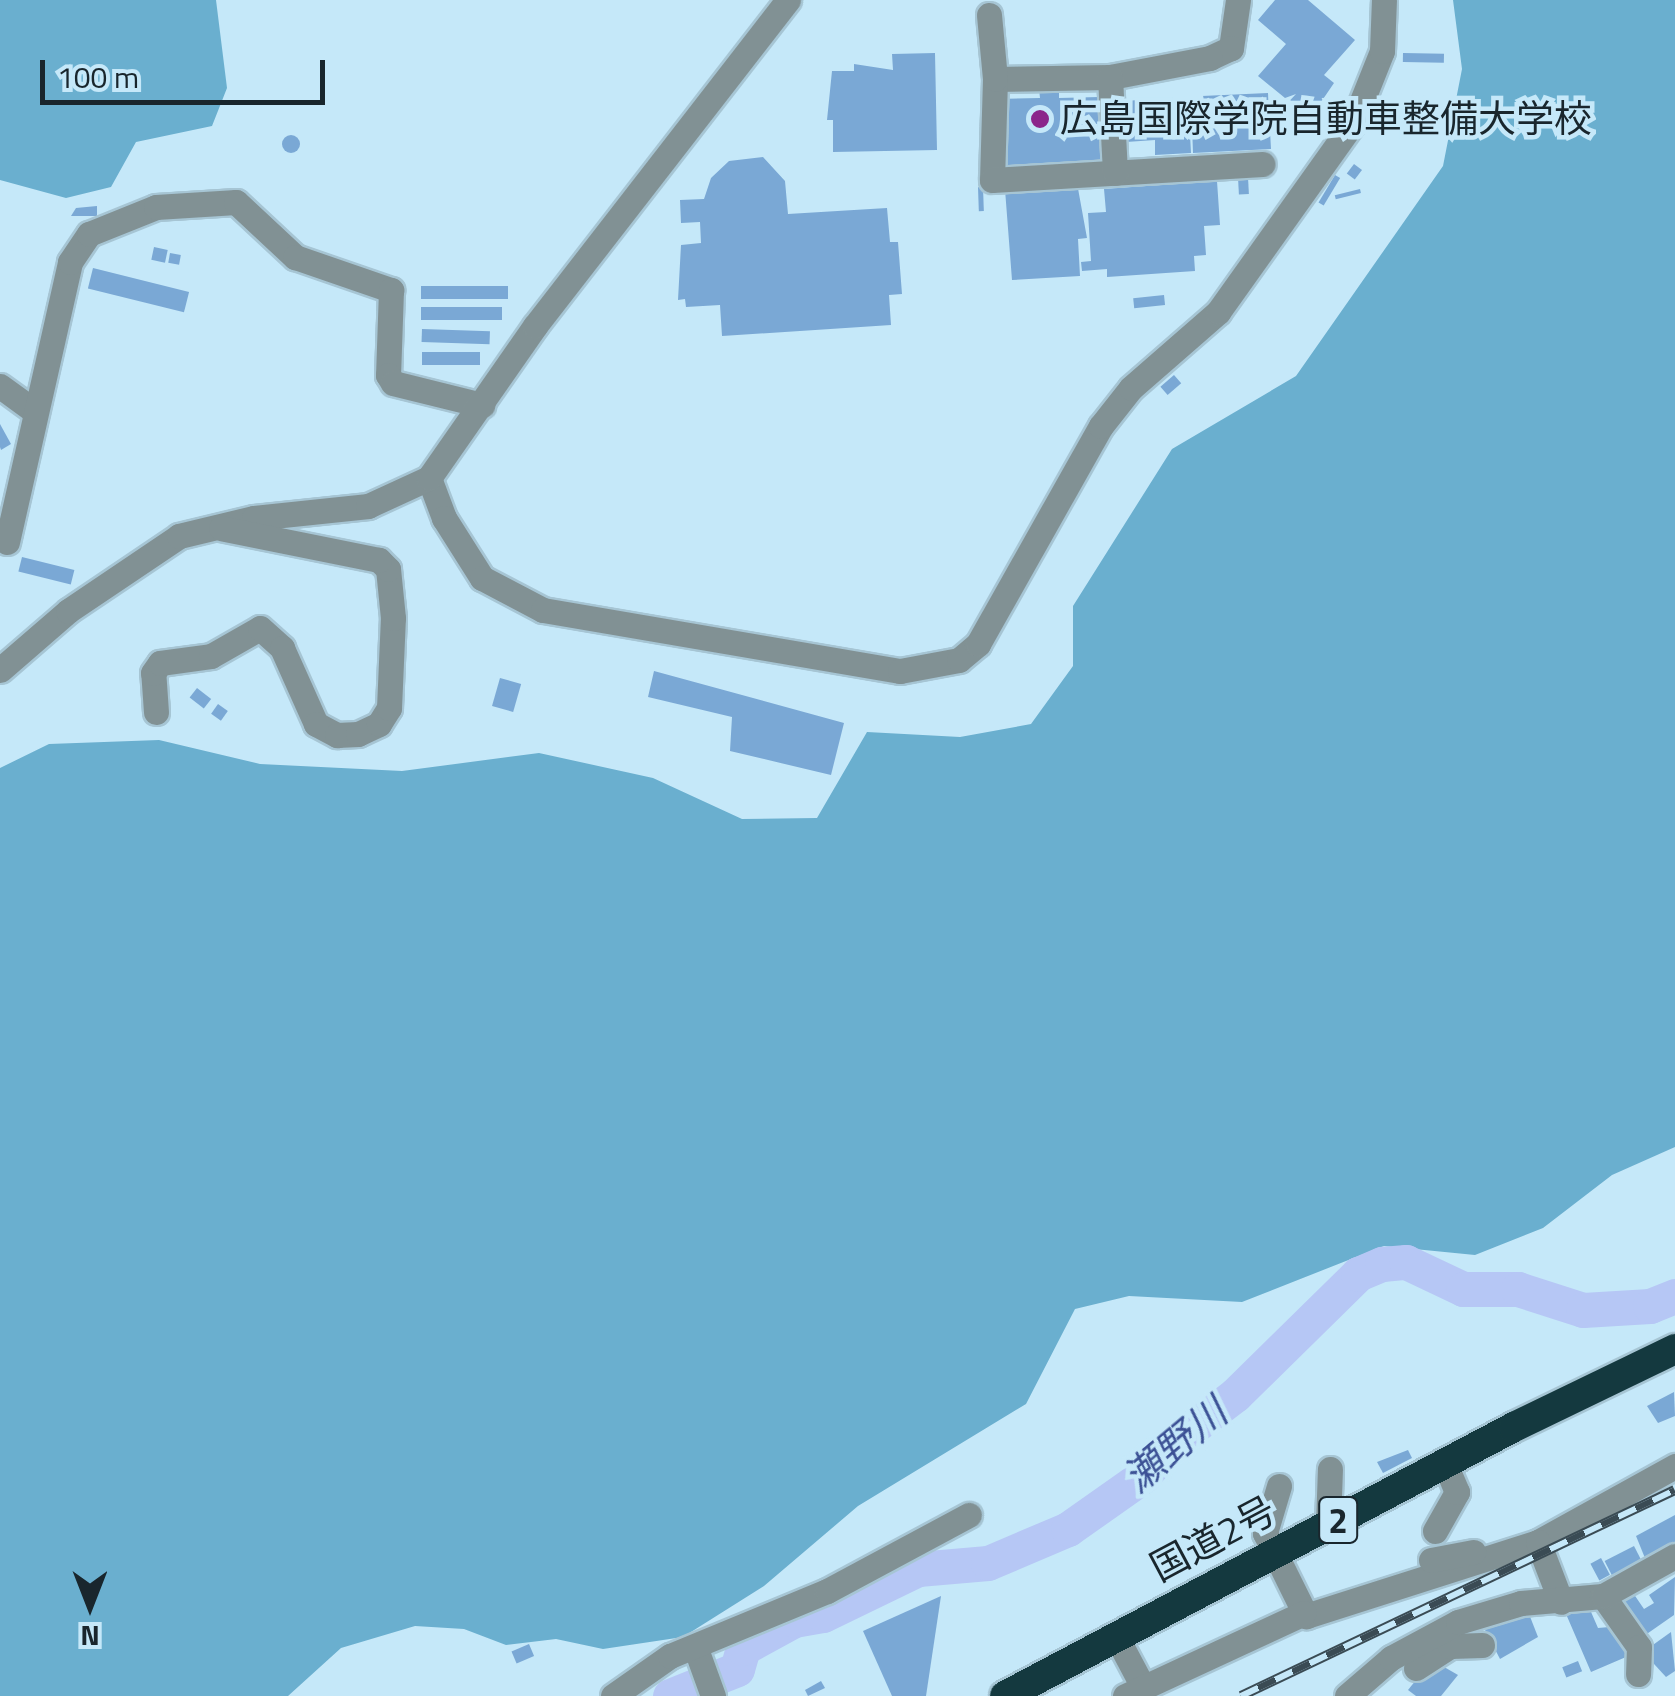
<!DOCTYPE html>
<html>
<head>
<meta charset="utf-8">
<style>
	body { margin:0 }
	#map { position:relative; width:1675px; height:1696px; overflow:hidden; background:#c5e8f9; font-family:"Titillium Web","Noto Sans JP",sans-serif }
	div>[style] { position:absolute }
	.forest>* { inset:0; background:#6aafcf }
	.river>* { height:35px; margin:-17.5px; padding:0 17.5px; transform-origin:17.5px; border-radius:17.5px; background:#b6c7f5 }
	.building>* { inset:0; background:#7aa8d5; transform-origin:0 0 }
	.round { border-radius:50% }
	.roads { filter:drop-shadow(2px 0 #a6c5d4) drop-shadow(-2px 0 #a6c5d4) drop-shadow(0 2px #a6c5d4) drop-shadow(0 -2px #a6c5d4) }
	.minor>* { height:25px; margin:-12.5px; padding:0 12.5px; transform-origin:12.5px; border-radius:12.5px; background:#819194 }
	.highway>* { height:30px; margin:-15px; padding:0 15px; transform-origin:15px; border-radius:15px; background:#14393f }
	.rail>* { height:10px; margin-top:-5px; transform-origin:0; background:repeating-linear-gradient(90deg,#c5e8f9 0 19px,#3a4b54 0 38px); box-sizing:border-box; border-block:2px solid #3a4b54 }
	.dots>* { width:28px; height:28px; translate:-50% -50%; box-sizing:border-box; border:5px solid #c5e8f9; border-radius:50% }
	span { translate:-50% -50%; white-space:nowrap; text-align:center; line-height:1.15; -webkit-text-stroke:9px #c5e8f9; paint-order:stroke }
	.shield-label span { padding:2px 8px; background:#c5e8f9; border:2px solid; border-radius:8px; -webkit-text-stroke-width:0 }
	.shield-label { font-size:35px; color:#19262d; font-weight:700 }
	.poi-label { font-size:38px; color:#19262d }
	.left { translate:0 -50%; text-align:left }
	.street-label { font-size:38px; color:#19262d }
	.water-label { font-size:40px; color:#3c5195; font-style:italic }
	.north { position:absolute; left:40px; top:1556px; width:100px; height:100px; -webkit-text-stroke:8px #c5e8f9; paint-order:stroke; rotate:180deg; font-size:28px; font-weight:700; line-height:40px; text-align:center; color:#19262d }
	.north::after { content:''; display:block; margin:auto; width:35px; height:45px; background:#19262d; clip-path:polygon(50% 0,100% 100%,50% 72%,0 100%) }
	.scale { position:absolute; left:40px; top:60px; width:285px; height:45px; box-sizing:border-box; border:5px solid #19262d; border-top:0; padding-left:12px; font-size:30px; line-height:35px; white-space:nowrap; color:#19262d; -webkit-text-stroke:8px #c5e8f9; paint-order:stroke }
</style>
</head>
<body>
<div id="map">
	<div class="forest">
		<div style="clip-path:polygon(0 0,216px 0,227px 88px,212px 126px,136px 142px,111px 187px,66px 198px,0 180px)"></div>
		<div style="clip-path:polygon(1453px 0,1675px 0,1675px 1147px,1612px 1175px,1543px 1228px,1475px 1255px,1384px 1246px,1242px 1302px,1129px 1296px,1075px 1309px,1026px 1404px,858px 1506px,764px 1586px,683px 1637px,603px 1649px,556px 1639px,506px 1645px,464px 1629px,415px 1626px,341px 1648px,288px 1696px,0 1696px,0 768px,49px 744px,159px 740px,260px 764px,402px 771px,539px 753px,653px 778px,742px 819px,817px 818px,867px 732px,960px 737px,1031px 724px,1073px 666px,1073px 606px,1172px 449px,1296px 376px,1443px 166px,1462px 69px)"></div>
	</div>
	<div class="river">
		<div style="left:670px;top:1696px;width:72px;rotate:-21.9deg"></div>
		<div style="left:737px;top:1669px;width:22px;rotate:-74deg"></div>
		<div style="left:743px;top:1648px;width:58px;rotate:-28.8deg"></div>
		<div style="left:794px;top:1620px;width:29px;rotate:-10deg"></div>
		<div style="left:823px;top:1615px;width:106px;rotate:-25.8deg"></div>
		<div style="left:918px;top:1569px;width:70px;rotate:-4.9deg"></div>
		<div style="left:988px;top:1563px;width:87px;rotate:-23deg"></div>
		<div style="left:1068px;top:1529px;width:92px;rotate:-35.2deg"></div>
		<div style="left:1143px;top:1476px;width:44px;rotate:-48.7deg"></div>
		<div style="left:1172px;top:1443px;width:79px;rotate:-37.3deg"></div>
		<div style="left:1235px;top:1395px;width:173px;rotate:-44.5deg"></div>
		<div style="left:1358px;top:1274px;width:26px;rotate:-23deg"></div>
		<div style="left:1382px;top:1264px;width:24px;rotate:-5deg"></div>
		<div style="left:1406px;top:1262px;width:63px;rotate:25.3deg"></div>
		<div style="left:1463px;top:1289px;width:55px"></div>
		<div style="left:1518px;top:1289px;width:68px;rotate:17.9deg"></div>
		<div style="left:1583px;top:1310px;width:67px;rotate:-3.4deg"></div>
		<div style="left:1650px;top:1306px;width:27px;rotate:-22deg"></div>
	</div>
	<div class="building">
		<div style="clip-path:polygon(1275px 0,1308px 0,1355px 40px,1324px 75px,1334px 83px,1302px 130px,1281px 110px,1296px 94px,1285px 98px,1258px 76px,1286px 44px,1258px 20px)"></div>
		<div style="clip-path:polygon(935px 53px,937px 150px,833px 152px,833px 120px,827px 120px,832px 71px,854px 71px,854px 64px,893px 70px,892px 54px)"></div>
		<div style="left:1403px;top:53px;width:41px;height:9px;rotate:1deg"></div>
		<div style="clip-path:polygon(1059px 88px,1059px 98px,1099px 97px,1102px 165px,1077px 183px,1087px 238px,1078px 239px,1080px 276px,1012px 280px,998px 99px,1040px 98px,1039px 89px)"></div>
		<div style="clip-path:polygon(1268px 93px,1271px 149px,1193px 153px,1192px 126px,1203px 125px,1202px 96px)"></div>
		<div style="clip-path:polygon(1188px 97px,1191px 153px,1155px 155px,1155px 140px,1126px 142px,1123px 101px)"></div>
		<div class="round" style="left:282px;top:135px;width:18px;height:18px"></div>
		<div style="clip-path:polygon(763px 157px,785px 181px,788px 214px,887px 208px,890px 242px,898px 242px,902px 294px,889px 295px,891px 325px,722px 336px,720px 305px,686px 307px,685px 299px,678px 300px,681px 245px,701px 243px,700px 222px,681px 223px,680px 200px,704px 199px,711px 178px,729px 161px)"></div>
		<div style="left:1354px;top:164px;width:10px;height:12px;rotate:37deg"></div>
		<div style="left:1335px;top:175px;width:6px;height:32px;rotate:31deg"></div>
		<div style="left:1248px;top:177px;width:17px;height:10px;rotate:87deg"></div>
		<div style="clip-path:polygon(1217px 181px,1220px 225px,1204px 226px,1206px 255px,1194px 256px,1195px 271px,1107px 277px,1107px 269px,1082px 271px,1081px 262px,1091px 261px,1088px 213px,1106px 212px,1104px 189px)"></div>
		<div style="left:983px;top:187px;width:24px;height:5px;rotate:88deg"></div>
		<div style="left:1360px;top:189px;width:4px;height:26px;rotate:76deg"></div>
		<div style="clip-path:polygon(97px 206px,97px 216px,71px 216px,76px 208px)"></div>
		<div style="left:154px;top:247px;width:14px;height:13px;rotate:12deg"></div>
		<div style="left:170px;top:253px;width:11px;height:10px;rotate:10deg"></div>
		<div style="left:93px;top:268px;width:99px;height:21px;rotate:14deg"></div>
		<div style="left:421px;top:286px;width:87px;height:13px"></div>
		<div style="left:1164px;top:295px;width:10px;height:31px;rotate:84deg"></div>
		<div style="left:421px;top:307px;width:81px;height:13px"></div>
		<div style="left:422px;top:329px;width:68px;height:13px;rotate:2deg"></div>
		<div style="left:422px;top:352px;width:58px;height:13px"></div>
		<div style="left:1174px;top:375px;width:11px;height:18px;rotate:49deg"></div>
		<div style="clip-path:polygon(0 424px,11px 444px,1px 450px,0 447px)"></div>
		<div style="left:22px;top:557px;width:54px;height:15px;rotate:14deg"></div>
		<div style="clip-path:polygon(654px 671px,844px 723px,831px 775px,730px 751px,732px 717px,648px 697px)"></div>
		<div style="left:500px;top:678px;width:22px;height:29px;rotate:16deg"></div>
		<div style="left:197px;top:688px;width:18px;height:12px;rotate:38deg"></div>
		<div style="left:218px;top:704px;width:12px;height:12px;rotate:35deg"></div>
		<div style="clip-path:polygon(1674px 1392px,1675px 1416px,1658px 1423px,1647px 1406px)"></div>
		<div style="clip-path:polygon(1408px 1450px,1412px 1458px,1383px 1473px,1377px 1462px)"></div>
		<div style="clip-path:polygon(1675px 1515px,1675px 1548px,1647px 1563px,1636px 1536px)"></div>
		<div style="left:1634px;top:1546px;width:22px;height:33px;rotate:63deg"></div>
		<div style="left:1601px;top:1558px;width:19px;height:12px;rotate:62deg"></div>
		<div style="clip-path:polygon(1675px 1577px,1674px 1615px,1641px 1638px,1614px 1605px,1631px 1590px,1644px 1609px,1654px 1603px,1649px 1595px)"></div>
		<div style="clip-path:polygon(941px 1596px,926px 1696px,892px 1696px,863px 1631px)"></div>
		<div style="clip-path:polygon(1588px 1605px,1598px 1628px,1621px 1626px,1633px 1654px,1591px 1672px,1566px 1614px)"></div>
		<div style="clip-path:polygon(1529px 1614px,1538px 1637px,1500px 1659px,1482px 1624px)"></div>
		<div style="clip-path:polygon(1671px 1632px,1675px 1671px,1666px 1677px,1643px 1652px)"></div>
		<div style="left:529px;top:1644px;width:13px;height:19px;rotate:67deg"></div>
		<div style="clip-path:polygon(1432px 1660px,1458px 1675px,1441px 1696px,1416px 1696px,1408px 1690px)"></div>
		<div style="left:1578px;top:1661px;width:11px;height:17px;rotate:68deg"></div>
		<div style="clip-path:polygon(821px 1681px,825px 1688px,808px 1696px,805px 1690px)"></div>
	</div>
	<div class="roads">
		<div class="minor">
			<div style="left:1238px;top:0;width:49px;rotate:98.3deg"></div>
			<div style="left:1231px;top:48px;width:23px;rotate:155deg"></div>
			<div style="left:1210px;top:58px;width:102px;rotate:169.2deg"></div>
			<div style="left:1110px;top:77px;width:115px;rotate:179deg"></div>
			<div style="left:995px;top:79px;width:101px;rotate:91.7deg"></div>
			<div style="left:992px;top:180px;width:271px;rotate:-3.4deg"></div>
			<div style="left:989px;top:15px;width:64px;rotate:84.6deg"></div>
			<div style="left:1110px;top:77px;width:96px;rotate:87deg"></div>
			<div style="left:0;top:386px;width:41px;rotate:36deg"></div>
			<div style="left:429px;top:478px;width:43px;rotate:69.4deg"></div>
			<div style="left:444px;top:518px;width:71px;rotate:57.7deg"></div>
			<div style="left:482px;top:578px;width:69px;rotate:27.7deg"></div>
			<div style="left:543px;top:610px;width:362px;rotate:9.7deg"></div>
			<div style="left:900px;top:671px;width:60px;rotate:-10.6deg"></div>
			<div style="left:959px;top:660px;width:25px;rotate:-40deg"></div>
			<div style="left:978px;top:644px;width:250px;rotate:-60.6deg"></div>
			<div style="left:1101px;top:426px;width:48px;rotate:-51.7deg"></div>
			<div style="left:1131px;top:388px;width:116px;rotate:-41.1deg"></div>
			<div style="left:1218px;top:312px;width:234px;rotate:-54.5deg"></div>
			<div style="left:1354px;top:121px;width:75px;rotate:-68.2deg"></div>
			<div style="left:1382px;top:51px;width:51px;rotate:-87.8deg"></div>
			<div style="left:7px;top:542px;width:287px;rotate:-77.3deg"></div>
			<div style="left:70px;top:262px;width:34px;rotate:-56deg"></div>
			<div style="left:89px;top:234px;width:72px;rotate:-21.9deg"></div>
			<div style="left:156px;top:207px;width:80px;rotate:-3.6deg"></div>
			<div style="left:236px;top:202px;width:81px;rotate:43deg"></div>
			<div style="left:295px;top:257px;width:102px;rotate:19deg"></div>
			<div style="left:391px;top:290px;width:85px;rotate:92deg"></div>
			<div style="left:388px;top:375px;width:9px;rotate:58deg"></div>
			<div style="left:393px;top:383px;width:92px;rotate:13.9deg"></div>
			<div style="left:0;top:670px;width:90px;rotate:-40.9deg"></div>
			<div style="left:68px;top:611px;width:134px;rotate:-34deg"></div>
			<div style="left:179px;top:536px;width:77px;rotate:-13.5deg"></div>
			<div style="left:254px;top:518px;width:115px;rotate:-6deg"></div>
			<div style="left:368px;top:506px;width:67px;rotate:-24.7deg"></div>
			<div style="left:429px;top:478px;width:185px;rotate:-55.1deg"></div>
			<div style="left:535px;top:326px;width:413px;rotate:-52.2deg"></div>
			<div style="left:156px;top:712px;width:39px;rotate:-94deg"></div>
			<div style="left:153px;top:673px;width:12px;rotate:-55deg"></div>
			<div style="left:160px;top:663px;width:51px;rotate:-7.8deg"></div>
			<div style="left:211px;top:656px;width:56px;rotate:-29.7deg"></div>
			<div style="left:260px;top:628px;width:30px;rotate:42deg"></div>
			<div style="left:282px;top:648px;width:83px;rotate:65.9deg"></div>
			<div style="left:316px;top:724px;width:24px;rotate:28deg"></div>
			<div style="left:337px;top:735px;width:21px;rotate:-3deg"></div>
			<div style="left:358px;top:734px;width:23px;rotate:-25deg"></div>
			<div style="left:379px;top:724px;width:19px;rotate:-58deg"></div>
			<div style="left:389px;top:708px;width:90px;rotate:-87.5deg"></div>
			<div style="left:393px;top:618px;width:49px;rotate:-95.8deg"></div>
			<div style="left:388px;top:569px;width:13px;rotate:-135deg"></div>
			<div style="left:379px;top:560px;width:161px;rotate:-168.6deg"></div>
			<div style="left:1279px;top:1486px;width:49px;rotate:106.6deg"></div>
			<div style="left:1265px;top:1533px;width:93px;rotate:63.7deg"></div>
			<div style="left:1306px;top:1616px;width:244px;rotate:-17.7deg"></div>
			<div style="left:1538px;top:1542px;width:157px;rotate:-29deg"></div>
			<div style="left:1328px;top:1525px;width:56px;rotate:-88deg"></div>
			<div style="left:1435px;top:1531px;width:45px;rotate:-60.6deg"></div>
			<div style="left:1457px;top:1492px;width:30px;rotate:-113deg"></div>
			<div style="left:1538px;top:1542px;width:64px;rotate:69deg"></div>
			<div style="left:1431px;top:1560px;width:43px;rotate:-10.8deg"></div>
			<div style="left:1603px;top:1596px;width:62px;rotate:54.8deg"></div>
			<div style="left:1639px;top:1647px;width:27px;rotate:92deg"></div>
			<div style="left:1116px;top:1636px;width:58px;rotate:62.1deg"></div>
			<div style="left:696px;top:1649px;width:50px;rotate:70.1deg"></div>
			<div style="left:1416px;top:1668px;width:40px;rotate:-32.9deg"></div>
			<div style="left:1450px;top:1646px;width:32px;rotate:-2deg"></div>
			<div style="left:613px;top:1696px;width:70px;rotate:-35.1deg"></div>
			<div style="left:670px;top:1656px;width:170px;rotate:-22.5deg"></div>
			<div style="left:827px;top:1591px;width:161px;rotate:-28.2deg"></div>
			<div style="left:1125px;top:1696px;width:197px;rotate:-24.9deg"></div>
			<div style="left:1347px;top:1696px;width:58px;rotate:-40.8deg"></div>
			<div style="left:1391px;top:1658px;width:76px;rotate:-28.2deg"></div>
			<div style="left:1458px;top:1622px;width:66px;rotate:-16.8deg"></div>
			<div style="left:1521px;top:1603px;width:82px;rotate:-4.9deg"></div>
			<div style="left:1603px;top:1596px;width:82px;rotate:-29.1deg"></div>
		</div>
		<div class="highway">
			<div style="left:1005px;top:1696px;width:576px;rotate:-27.86deg"></div>
			<div style="left:1514px;top:1427px;width:179px;rotate:-25.8deg"></div>
		</div>
	</div>
	<div class="rail">
		<div style="left:1241px;top:1696px;width:480px;rotate:-25.4deg"></div>
	</div>
	<div class="dots">
		<div style="left:1040px;top:119px;background:#8b258b"></div>
	</div>
	<div class="shield-label">
		<span style="left:1338px;top:1520px">2</span>
	</div>
	<div class="poi-label">
		<span class="left" style="left:1060px;top:119px">広島国際学院自動車整備大学校</span>
	</div>
	<div class="street-label">
		<span style="left:1213px;top:1539px;rotate:-28deg">国道2号</span>
	</div>
	<div class="water-label">
		<span style="left:1175px;top:1445px;rotate:-40deg">瀬野川</span>
	</div>
	<div class="north">N</div>
	<div class="scale">100 m</div>
</div>
</body>
</html>
